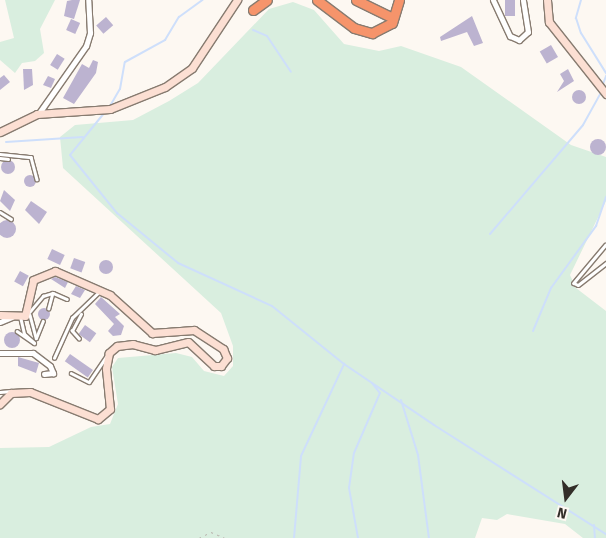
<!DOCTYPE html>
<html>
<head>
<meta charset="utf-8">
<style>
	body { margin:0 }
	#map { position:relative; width:606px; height:538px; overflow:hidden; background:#fdf8f2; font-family:"Fira Sans",sans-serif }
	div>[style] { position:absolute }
	.green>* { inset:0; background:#d9eedf }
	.stream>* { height:2px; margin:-1px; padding:0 1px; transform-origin:1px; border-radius:1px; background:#cedffb }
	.building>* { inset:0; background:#bcb3d0; transform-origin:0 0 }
	.round { border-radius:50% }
	.path>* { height:1px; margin-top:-0.5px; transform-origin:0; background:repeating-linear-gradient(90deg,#b9b4ae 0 2.5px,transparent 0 6.5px) }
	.roads { filter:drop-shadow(1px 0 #877b70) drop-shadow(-1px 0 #877b70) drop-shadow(0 1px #877b70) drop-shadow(0 -1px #877b70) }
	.lane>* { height:2.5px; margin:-1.25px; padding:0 1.25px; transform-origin:1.25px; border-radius:1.25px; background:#fff }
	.street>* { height:5px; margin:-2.5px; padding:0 2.5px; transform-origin:2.5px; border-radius:2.5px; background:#fff }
	.secondary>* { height:7px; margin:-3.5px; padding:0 3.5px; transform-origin:3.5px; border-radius:3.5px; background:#fcdfd3 }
	.highway>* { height:9px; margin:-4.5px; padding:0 4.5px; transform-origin:4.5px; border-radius:4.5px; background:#f6946b }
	span { translate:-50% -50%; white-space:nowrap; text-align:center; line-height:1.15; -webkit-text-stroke:4px #fdf8f2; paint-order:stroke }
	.north { position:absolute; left:541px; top:473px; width:50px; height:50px; -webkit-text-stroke:4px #fdf8f2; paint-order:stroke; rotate:195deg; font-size:14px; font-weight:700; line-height:20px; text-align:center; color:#332e29 }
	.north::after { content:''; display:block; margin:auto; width:18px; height:22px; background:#332e29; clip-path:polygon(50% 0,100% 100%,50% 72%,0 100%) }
</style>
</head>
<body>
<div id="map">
	<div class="green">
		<div style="clip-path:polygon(5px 0,55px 0,40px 29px,44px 53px,35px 61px,22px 63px,15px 73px,0 60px,0 42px,14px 38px)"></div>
		<div style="clip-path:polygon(293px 2px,314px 10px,344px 44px,379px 51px,401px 46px,461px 67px,571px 145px,606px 157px,606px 201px,570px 275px,576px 288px,606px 311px,606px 538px,583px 538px,565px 524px,507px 514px,497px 520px,482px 518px,475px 538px,0 538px,0 448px,49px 447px,91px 427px,110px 424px,118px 404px,112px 367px,118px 358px,176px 353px,192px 357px,204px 371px,224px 376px,233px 366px,233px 346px,221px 313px,63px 168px,60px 137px,75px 125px,133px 120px,169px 101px,198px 83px,269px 9px)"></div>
	</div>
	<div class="stream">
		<div style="left:581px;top:0;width:19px;rotate:106deg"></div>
		<div style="left:576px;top:18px;width:16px;rotate:72deg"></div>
		<div style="left:581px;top:33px;width:47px;rotate:58deg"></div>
		<div style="left:253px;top:30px;width:15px;rotate:23deg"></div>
		<div style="left:267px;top:36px;width:43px;rotate:56.3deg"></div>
		<div style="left:603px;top:84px;width:9px;rotate:-69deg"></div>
		<div style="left:110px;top:106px;width:20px;rotate:-60deg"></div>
		<div style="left:120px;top:89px;width:27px;rotate:-80deg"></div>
		<div style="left:125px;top:62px;width:46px;rotate:-28.8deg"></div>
		<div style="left:165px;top:40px;width:27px;rotate:-59deg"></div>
		<div style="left:179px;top:17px;width:29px;rotate:-36deg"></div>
		<div style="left:105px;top:112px;width:55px;rotate:129.1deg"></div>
		<div style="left:70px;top:155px;width:75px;rotate:51deg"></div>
		<div style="left:117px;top:213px;width:79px;rotate:39.3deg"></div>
		<div style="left:178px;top:263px;width:103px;rotate:24.6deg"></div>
		<div style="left:272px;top:306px;width:92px;rotate:38.9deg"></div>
		<div style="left:344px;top:364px;width:109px;rotate:34.1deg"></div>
		<div style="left:434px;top:425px;width:204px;rotate:32.4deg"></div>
		<div style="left:6px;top:142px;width:77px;rotate:-3.7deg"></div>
		<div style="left:490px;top:234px;width:143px;rotate:-49.5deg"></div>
		<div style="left:583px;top:125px;width:35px;rotate:-61deg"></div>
		<div style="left:533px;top:331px;width:47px;rotate:-67.3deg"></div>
		<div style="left:551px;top:288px;width:77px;rotate:-54deg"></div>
		<div style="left:596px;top:226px;width:31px;rotate:-71deg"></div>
		<div style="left:401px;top:400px;width:58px;rotate:72.8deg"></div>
		<div style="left:418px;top:455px;width:84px;rotate:82.5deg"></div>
		<div style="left:594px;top:525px;width:13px;rotate:86deg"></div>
		<div style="left:294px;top:538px;width:82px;rotate:-85.1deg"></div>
		<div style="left:301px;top:456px;width:102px;rotate:-64.9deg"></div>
		<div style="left:358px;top:538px;width:51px;rotate:-100.2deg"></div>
		<div style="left:349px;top:488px;width:35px;rotate:-82deg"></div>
		<div style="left:354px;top:453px;width:65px;rotate:-66.6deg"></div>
		<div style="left:380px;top:393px;width:13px;rotate:-129deg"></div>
	</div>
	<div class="building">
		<div style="clip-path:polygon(72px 0,80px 0,74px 19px,64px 16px,67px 1px)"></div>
		<div style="left:505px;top:0;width:10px;height:16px"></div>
		<div style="clip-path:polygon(472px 16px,483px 43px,474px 46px,467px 32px,441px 41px,440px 37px)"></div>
		<div style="left:106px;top:17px;width:11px;height:13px;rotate:49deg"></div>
		<div style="left:71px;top:19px;width:10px;height:12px;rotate:24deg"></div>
		<div style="left:551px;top:45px;width:14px;height:13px;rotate:60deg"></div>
		<div style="left:57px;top:54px;width:9px;height:13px;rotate:32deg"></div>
		<div style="clip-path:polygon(93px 60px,98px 62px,96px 73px,74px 104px,63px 98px,82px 64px,89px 68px)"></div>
		<div style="clip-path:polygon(23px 69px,32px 69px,33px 85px,24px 90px)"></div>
		<div style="clip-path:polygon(568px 69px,574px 81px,557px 92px,564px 81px,560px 74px)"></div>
		<div style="clip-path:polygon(4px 75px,10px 82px,0 90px,0 78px)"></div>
		<div style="clip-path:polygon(48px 76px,55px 79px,51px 88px,43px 85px)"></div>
		<div class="round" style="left:572px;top:90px;width:14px;height:14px"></div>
		<div class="round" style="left:590px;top:139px;width:16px;height:16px"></div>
		<div class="round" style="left:1px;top:160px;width:14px;height:14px"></div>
		<div class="round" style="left:24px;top:175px;width:12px;height:12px"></div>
		<div style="clip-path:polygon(4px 190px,15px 200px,10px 211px,0 201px)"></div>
		<div style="clip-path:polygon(31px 201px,47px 212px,39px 224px,25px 210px)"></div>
		<div class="round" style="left:-2px;top:220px;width:18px;height:18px"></div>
		<div style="left:52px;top:249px;width:14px;height:11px;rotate:25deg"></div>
		<div style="left:74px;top:258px;width:12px;height:11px;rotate:20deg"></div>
		<div class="round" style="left:99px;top:260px;width:14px;height:14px"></div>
		<div style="left:20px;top:271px;width:10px;height:12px;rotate:29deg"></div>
		<div style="clip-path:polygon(55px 277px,68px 282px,65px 288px,51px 279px)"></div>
		<div style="clip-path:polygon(76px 286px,85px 290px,80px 298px,71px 294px)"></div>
		<div style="clip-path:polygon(101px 297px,120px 314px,115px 317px,124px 326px,121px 335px,113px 336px,108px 331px,114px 324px,95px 304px)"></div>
		<div class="round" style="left:38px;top:308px;width:12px;height:12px"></div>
		<div style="left:85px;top:325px;width:14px;height:11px;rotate:36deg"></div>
		<div class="round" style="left:4px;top:332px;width:16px;height:16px"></div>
		<div style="left:70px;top:354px;width:28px;height:9px;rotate:35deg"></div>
		<div style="clip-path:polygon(18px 357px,39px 363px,36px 373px,18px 366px)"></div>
	</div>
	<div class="path">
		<div style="left:199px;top:538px;width:13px;rotate:-27deg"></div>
		<div style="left:211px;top:532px;width:15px;rotate:23deg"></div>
	</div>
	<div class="roads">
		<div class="lane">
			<div style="left:0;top:154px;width:31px;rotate:6deg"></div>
			<div style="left:31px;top:157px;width:23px;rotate:75deg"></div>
			<div style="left:0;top:158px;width:8px;rotate:7deg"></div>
			<div style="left:0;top:212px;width:13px;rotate:32deg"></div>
			<div style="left:606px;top:245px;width:50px;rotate:130.1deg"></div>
			<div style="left:574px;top:283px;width:4px;rotate:27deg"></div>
			<div style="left:578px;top:285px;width:36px;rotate:-38deg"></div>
			<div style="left:53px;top:293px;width:15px;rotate:23deg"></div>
			<div style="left:27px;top:315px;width:25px;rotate:-50deg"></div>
			<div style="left:43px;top:296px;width:10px;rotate:-17deg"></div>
			<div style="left:53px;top:293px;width:16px;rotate:105deg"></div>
			<div style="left:30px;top:315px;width:24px;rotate:75deg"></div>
			<div style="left:36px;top:338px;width:18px;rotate:-68deg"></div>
			<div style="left:17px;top:331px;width:21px;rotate:35deg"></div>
			<div style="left:34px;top:343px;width:13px;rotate:-138deg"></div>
			<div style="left:24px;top:334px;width:17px;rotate:-103deg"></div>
			<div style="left:79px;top:339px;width:11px;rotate:-131deg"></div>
			<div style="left:72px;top:331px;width:19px;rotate:-62deg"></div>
			<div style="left:54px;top:358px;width:44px;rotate:-65.8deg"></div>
			<div style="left:72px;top:318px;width:39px;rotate:-44deg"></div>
			<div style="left:71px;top:373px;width:20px;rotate:27deg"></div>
			<div style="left:89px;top:382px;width:34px;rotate:-56deg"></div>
			<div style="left:0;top:392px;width:11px;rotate:-5deg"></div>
		</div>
		<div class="street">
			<div style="left:493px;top:0;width:40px;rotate:65deg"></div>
			<div style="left:510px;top:36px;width:10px;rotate:24deg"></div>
			<div style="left:519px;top:40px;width:12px;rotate:-42deg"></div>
			<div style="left:528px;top:32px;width:32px;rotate:-99deg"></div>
			<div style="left:39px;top:113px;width:82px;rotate:-55deg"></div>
			<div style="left:86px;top:46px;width:14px;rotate:-73deg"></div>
			<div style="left:90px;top:33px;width:33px;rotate:-93deg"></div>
			<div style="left:0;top:322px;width:13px;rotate:-23deg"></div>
			<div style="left:0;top:353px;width:33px"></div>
			<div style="left:33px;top:353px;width:21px;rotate:37deg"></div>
			<div style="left:50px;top:366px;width:8px;rotate:67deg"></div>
			<div style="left:53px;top:373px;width:9px;rotate:174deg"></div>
		</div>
		<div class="secondary">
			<div style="left:547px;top:0;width:22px;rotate:85deg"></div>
			<div style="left:549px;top:22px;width:92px;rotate:51.6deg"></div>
			<div style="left:0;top:132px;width:41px;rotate:-25.9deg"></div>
			<div style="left:37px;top:114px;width:73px;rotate:-3.9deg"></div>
			<div style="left:110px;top:109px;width:59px;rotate:-21.8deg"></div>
			<div style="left:165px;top:87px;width:33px;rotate:-35deg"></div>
			<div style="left:192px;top:68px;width:82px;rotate:-56.5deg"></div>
			<div style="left:0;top:315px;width:25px;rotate:2deg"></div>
			<div style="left:25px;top:316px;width:37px;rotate:-77deg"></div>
			<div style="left:33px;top:280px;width:24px;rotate:-22deg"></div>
			<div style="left:55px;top:271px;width:60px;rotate:23.6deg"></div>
			<div style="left:110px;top:295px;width:57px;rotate:42.1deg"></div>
			<div style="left:152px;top:333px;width:42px;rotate:-4.1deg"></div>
			<div style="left:194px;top:330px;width:35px;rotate:33deg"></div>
			<div style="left:223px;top:349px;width:10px;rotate:66deg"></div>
			<div style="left:227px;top:358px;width:10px;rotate:127deg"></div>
			<div style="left:221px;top:366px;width:7px;rotate:180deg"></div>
			<div style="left:214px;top:366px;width:35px;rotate:-137deg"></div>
			<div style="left:188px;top:342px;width:34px;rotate:166deg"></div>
			<div style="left:155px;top:350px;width:23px;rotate:-165deg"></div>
			<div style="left:133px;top:344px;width:16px;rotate:173deg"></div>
			<div style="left:117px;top:346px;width:11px;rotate:139deg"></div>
			<div style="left:109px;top:353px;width:16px;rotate:101deg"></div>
			<div style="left:106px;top:369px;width:40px;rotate:84.3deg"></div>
			<div style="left:110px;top:409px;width:16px;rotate:140deg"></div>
			<div style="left:98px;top:419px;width:73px;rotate:-158.3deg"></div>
			<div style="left:30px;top:392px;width:19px;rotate:177deg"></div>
			<div style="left:11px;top:393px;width:16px;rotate:135deg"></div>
		</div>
		<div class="highway">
			<div style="left:317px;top:0;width:46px;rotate:37.1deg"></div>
			<div style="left:354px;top:28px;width:19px;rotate:16deg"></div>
			<div style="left:372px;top:33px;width:22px;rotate:-27deg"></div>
			<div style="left:392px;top:23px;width:24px;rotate:-73deg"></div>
			<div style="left:356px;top:0;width:37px;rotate:26deg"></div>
			<div style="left:253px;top:10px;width:17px;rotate:-36deg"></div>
		</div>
	</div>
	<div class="north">N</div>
</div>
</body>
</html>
